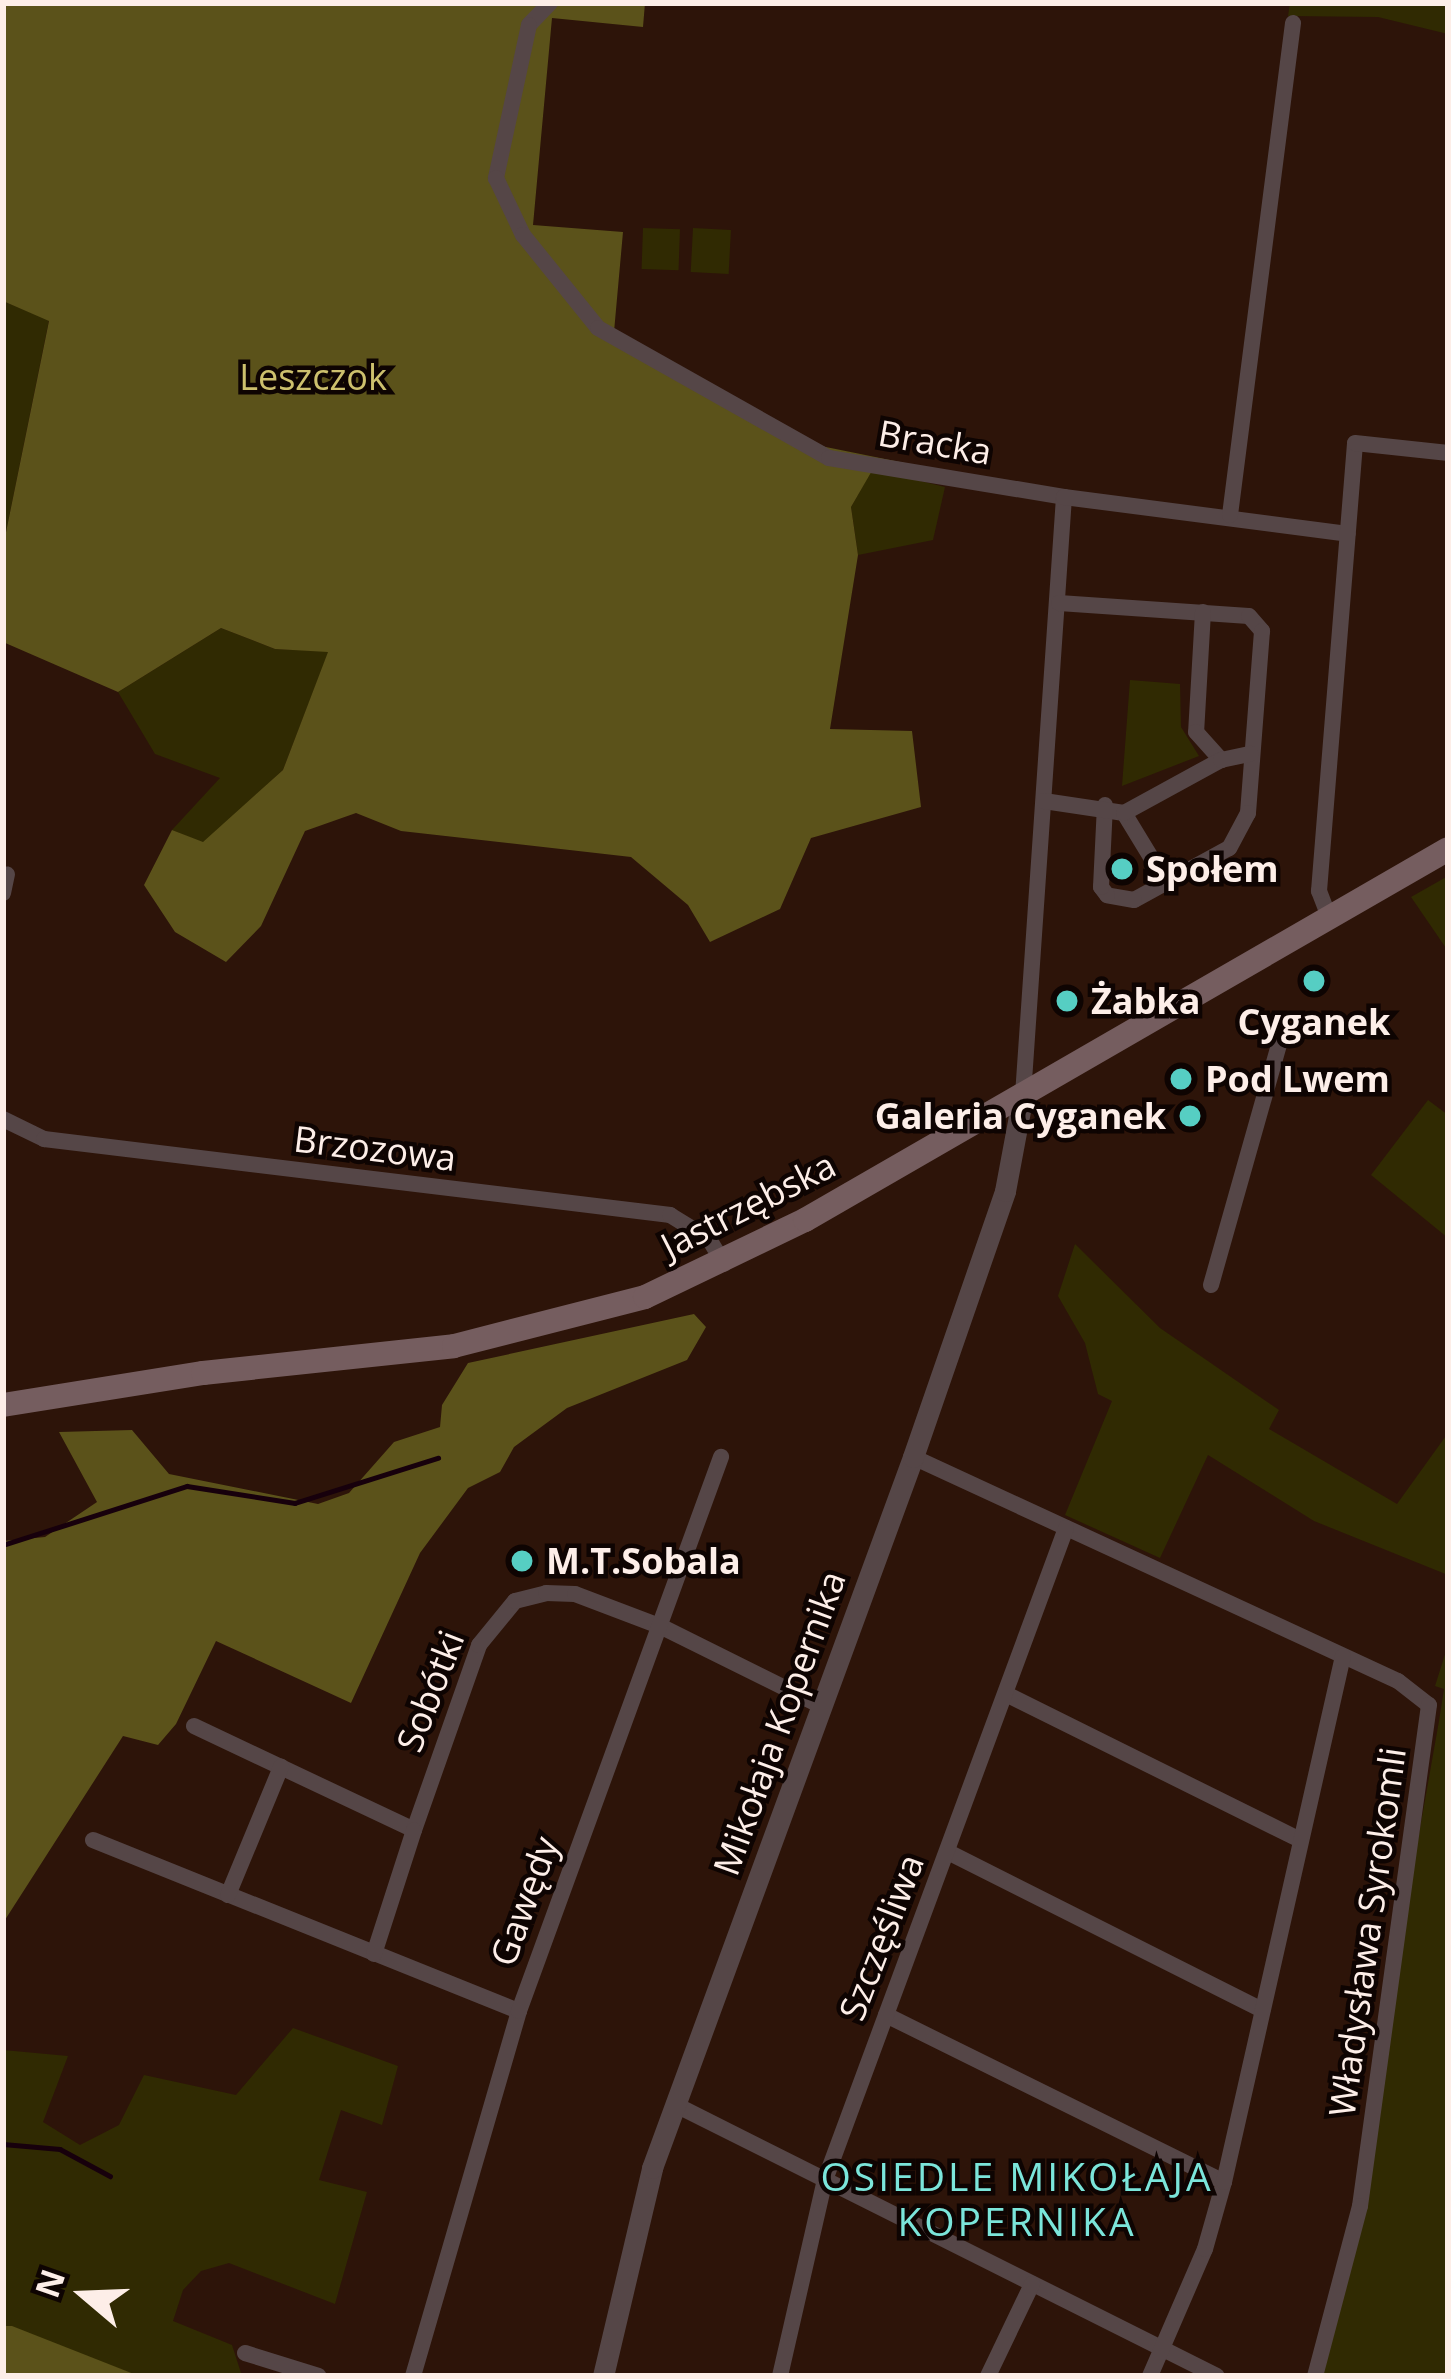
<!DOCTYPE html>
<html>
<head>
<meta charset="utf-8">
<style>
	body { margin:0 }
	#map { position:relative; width:1451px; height:2379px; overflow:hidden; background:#2d1409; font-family:"Open Sans",sans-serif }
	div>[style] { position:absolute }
	.green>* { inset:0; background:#302a02; transform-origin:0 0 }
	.forest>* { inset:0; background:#5b521a }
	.stream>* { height:4.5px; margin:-2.25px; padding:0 2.25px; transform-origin:2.25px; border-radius:2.25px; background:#17000c }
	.minor>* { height:16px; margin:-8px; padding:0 8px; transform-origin:8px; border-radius:8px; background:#554647 }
	.tertiary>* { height:21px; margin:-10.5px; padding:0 10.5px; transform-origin:10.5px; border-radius:10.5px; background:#554647 }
	.secondary>* { height:24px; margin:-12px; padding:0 12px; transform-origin:12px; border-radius:12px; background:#755d5f }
	.dots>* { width:33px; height:33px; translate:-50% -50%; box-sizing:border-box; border:6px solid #0e0402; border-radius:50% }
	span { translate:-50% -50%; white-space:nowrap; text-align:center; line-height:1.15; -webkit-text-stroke:9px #0e0402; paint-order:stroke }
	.park-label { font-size:36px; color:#cdc06d }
	.street-label { font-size:36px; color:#fdeee8 }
	.poi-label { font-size:36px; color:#fdeee8; font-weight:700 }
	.left { translate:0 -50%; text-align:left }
	.right { translate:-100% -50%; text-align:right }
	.neighbourhood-label { font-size:39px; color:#7be5da; letter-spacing:3px }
	.frame { position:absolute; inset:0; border:6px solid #fdeee8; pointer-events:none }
	.north { position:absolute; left:24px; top:2235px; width:120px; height:120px; -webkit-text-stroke:9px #0e0402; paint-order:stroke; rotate:289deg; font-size:33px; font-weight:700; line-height:48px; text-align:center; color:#fdeee8 }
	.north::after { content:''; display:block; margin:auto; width:42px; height:54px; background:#fdeee8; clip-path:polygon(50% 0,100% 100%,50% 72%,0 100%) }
</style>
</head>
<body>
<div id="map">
	<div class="green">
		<div style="clip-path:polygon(1290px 3px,1448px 3px,1448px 34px,1378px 17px,1288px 16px)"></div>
		<div style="left:643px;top:228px;width:37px;height:41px;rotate:2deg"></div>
		<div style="left:693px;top:228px;width:38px;height:44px;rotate:3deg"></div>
		<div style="clip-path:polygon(3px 301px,49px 320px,3px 547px)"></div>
		<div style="clip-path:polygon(872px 469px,945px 487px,933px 540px,858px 555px,851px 507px)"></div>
		<div style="clip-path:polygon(221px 628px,275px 649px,329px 651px,283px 770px,203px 843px,172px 830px,220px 778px,155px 754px,118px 692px)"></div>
		<div style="clip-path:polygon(1130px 680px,1180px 684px,1181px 727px,1199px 756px,1122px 786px)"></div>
		<div style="clip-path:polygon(1448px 876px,1448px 951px,1411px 897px)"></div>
		<div style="clip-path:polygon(1428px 1100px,1448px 1115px,1448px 1238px,1371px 1175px)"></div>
		<div style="clip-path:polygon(1075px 1244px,1160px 1328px,1279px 1410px,1269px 1429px,1397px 1504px,1448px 1433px,1448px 1575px,1314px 1521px,1208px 1455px,1160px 1558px,1065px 1515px,1112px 1401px,1098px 1394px,1085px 1343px,1058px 1296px)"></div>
		<div style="clip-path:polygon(1448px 1645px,1448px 2376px,1323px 2376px,1439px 1721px,1444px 1689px,1435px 1686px)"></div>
		<div style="clip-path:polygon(293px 2028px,398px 2066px,382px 2125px,341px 2110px,319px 2180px,367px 2192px,335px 2304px,229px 2263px,201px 2271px,183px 2290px,173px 2321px,232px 2345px,242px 2376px,139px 2376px,3px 2326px,3px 2050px,68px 2056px,43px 2122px,80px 2145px,119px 2125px,144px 2075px,236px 2095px)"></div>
	</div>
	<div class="forest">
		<div style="clip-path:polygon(3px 3px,645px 3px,643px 27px,552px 18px,533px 225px,623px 232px,614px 332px,811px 444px,979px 478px,1007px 495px,873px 469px,851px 507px,858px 555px,830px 729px,912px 731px,921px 807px,811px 838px,780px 909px,710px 942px,688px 905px,631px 857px,401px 831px,356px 813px,305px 831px,261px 926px,226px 962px,175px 932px,144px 885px,172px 830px,203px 842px,283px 770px,328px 652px,275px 649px,221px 628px,118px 692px,3px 642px,3px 547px,49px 321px,3px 301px)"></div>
		<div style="clip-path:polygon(694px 1314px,706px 1327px,687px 1360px,567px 1408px,514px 1447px,500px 1472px,468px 1488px,420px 1553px,351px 1703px,216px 1641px,176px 1724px,158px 1745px,123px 1736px,3px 1923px,3px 1541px,45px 1537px,97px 1502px,59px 1432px,132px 1430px,169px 1474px,318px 1504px,349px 1493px,394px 1442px,440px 1427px,442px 1405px,468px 1363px)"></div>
		<div style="clip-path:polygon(3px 2326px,12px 2326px,139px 2376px,3px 2376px)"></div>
	</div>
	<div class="stream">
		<div style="left:3px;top:1545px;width:193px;rotate:-17.8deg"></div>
		<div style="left:187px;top:1486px;width:109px;rotate:8.9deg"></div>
		<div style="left:295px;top:1503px;width:150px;rotate:-17.5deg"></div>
		<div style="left:3px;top:2144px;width:57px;rotate:5deg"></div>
		<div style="left:60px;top:2149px;width:57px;rotate:28.4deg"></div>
	</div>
	<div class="minor">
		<div style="left:550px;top:3px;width:30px;rotate:134deg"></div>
		<div style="left:529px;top:25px;width:157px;rotate:102.2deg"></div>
		<div style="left:496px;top:178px;width:63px;rotate:64.7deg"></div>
		<div style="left:523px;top:235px;width:119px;rotate:51.1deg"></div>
		<div style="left:598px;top:328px;width:265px;rotate:29.4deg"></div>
		<div style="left:829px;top:458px;width:238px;rotate:9.4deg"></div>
		<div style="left:1064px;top:497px;width:599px;rotate:93.92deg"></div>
		<div style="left:1064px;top:497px;width:286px;rotate:7.4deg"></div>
		<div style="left:1230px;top:515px;width:496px;rotate:-82.7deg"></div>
		<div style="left:1059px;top:603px;width:190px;rotate:3.9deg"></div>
		<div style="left:1249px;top:616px;width:20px;rotate:49deg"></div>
		<div style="left:1262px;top:631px;width:183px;rotate:94.4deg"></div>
		<div style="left:1248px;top:813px;width:40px;rotate:118deg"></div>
		<div style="left:1229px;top:848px;width:108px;rotate:151.3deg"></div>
		<div style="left:1134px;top:900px;width:27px;rotate:-170deg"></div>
		<div style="left:1107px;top:895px;width:10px;rotate:-127deg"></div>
		<div style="left:1101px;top:887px;width:82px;rotate:-87.2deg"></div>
		<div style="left:1203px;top:612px;width:120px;rotate:93.3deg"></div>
		<div style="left:1196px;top:732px;width:38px;rotate:48deg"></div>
		<div style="left:1044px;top:801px;width:81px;rotate:8.5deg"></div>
		<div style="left:1124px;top:813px;width:81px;rotate:58.7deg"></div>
		<div style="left:1124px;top:813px;width:111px;rotate:-28.7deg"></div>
		<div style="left:1221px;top:760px;width:30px;rotate:-12deg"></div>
		<div style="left:3px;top:893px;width:19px;rotate:-78deg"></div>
		<div style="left:1329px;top:917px;width:28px;rotate:-111deg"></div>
		<div style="left:1319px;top:891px;width:449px;rotate:-85.4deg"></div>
		<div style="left:1355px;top:443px;width:94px;rotate:6.1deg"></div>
		<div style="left:3px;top:1119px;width:46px;rotate:26deg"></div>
		<div style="left:44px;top:1139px;width:631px;rotate:6.92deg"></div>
		<div style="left:670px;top:1215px;width:46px;rotate:31.6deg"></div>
		<div style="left:709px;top:1239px;width:29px;rotate:59deg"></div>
		<div style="left:1211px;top:1285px;width:261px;rotate:-74.2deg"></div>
		<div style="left:913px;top:1457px;width:534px;rotate:24.79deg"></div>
		<div style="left:1398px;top:1681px;width:39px;rotate:38deg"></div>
		<div style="left:1429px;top:1705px;width:506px;rotate:97.84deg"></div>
		<div style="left:1360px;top:2206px;width:176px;rotate:104.8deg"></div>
		<div style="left:1006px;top:1694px;width:326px;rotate:26.4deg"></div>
		<div style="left:194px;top:1726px;width:243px;rotate:25.3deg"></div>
		<div style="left:414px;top:1830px;width:196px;rotate:-70.6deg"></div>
		<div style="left:479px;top:1645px;width:57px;rotate:-50.7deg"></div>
		<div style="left:515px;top:1601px;width:32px;rotate:-14deg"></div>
		<div style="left:546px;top:1593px;width:29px;rotate:2deg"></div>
		<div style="left:575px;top:1594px;width:93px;rotate:20.8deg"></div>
		<div style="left:662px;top:1627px;width:178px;rotate:26.4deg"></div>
		<div style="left:93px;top:1840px;width:459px;rotate:21.9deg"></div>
		<div style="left:948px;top:1852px;width:352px;rotate:26.7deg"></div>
		<div style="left:228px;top:1895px;width:139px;rotate:-67.5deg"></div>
		<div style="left:374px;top:1954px;width:130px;rotate:-72.1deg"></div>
		<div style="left:886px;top:2015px;width:377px;rotate:26.3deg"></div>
		<div style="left:674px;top:2104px;width:607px;rotate:26.61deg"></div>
		<div style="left:245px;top:2353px;width:77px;rotate:17.3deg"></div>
		<div style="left:413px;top:2376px;width:380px;rotate:-73.8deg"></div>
		<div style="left:519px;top:2011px;width:590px;rotate:-69.97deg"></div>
		<div style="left:780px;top:2376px;width:201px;rotate:-77.1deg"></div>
		<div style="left:825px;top:2180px;width:695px;rotate:-69.71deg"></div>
		<div style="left:988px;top:2376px;width:102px;rotate:-64.4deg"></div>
		<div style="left:1150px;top:2376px;width:138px;rotate:-66.6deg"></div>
		<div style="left:1205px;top:2249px;width:70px;rotate:-74.2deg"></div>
		<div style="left:1224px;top:2182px;width:539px;rotate:-77.25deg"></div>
	</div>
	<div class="tertiary">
		<div style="left:603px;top:2376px;width:214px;rotate:-76.7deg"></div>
		<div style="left:652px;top:2168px;width:757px;rotate:-69.84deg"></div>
		<div style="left:913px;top:1457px;width:281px;rotate:-70.9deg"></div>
		<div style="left:1005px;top:1191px;width:98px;rotate:-79.4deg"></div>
	</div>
	<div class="secondary">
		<div style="left:3px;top:1405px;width:203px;rotate:-9.1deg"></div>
		<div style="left:203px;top:1373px;width:252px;rotate:-6.1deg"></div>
		<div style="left:454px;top:1346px;width:197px;rotate:-14.4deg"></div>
		<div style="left:645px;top:1297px;width:178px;rotate:-25.7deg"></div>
		<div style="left:805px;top:1220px;width:742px;rotate:-29.98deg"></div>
	</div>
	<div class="dots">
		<div style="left:1122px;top:869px;background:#56cec3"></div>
		<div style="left:1314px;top:981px;background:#56cec3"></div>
		<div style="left:1067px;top:1001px;background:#56cec3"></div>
		<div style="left:1181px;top:1079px;background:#56cec3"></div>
		<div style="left:1190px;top:1116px;background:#56cec3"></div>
		<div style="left:522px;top:1561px;background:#56cec3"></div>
	</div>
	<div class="park-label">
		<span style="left:313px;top:377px">Leszczok</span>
	</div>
	<div class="street-label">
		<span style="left:935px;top:442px;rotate:10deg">Bracka</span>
		<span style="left:375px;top:1148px;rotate:7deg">Brzozowa</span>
		<span style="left:748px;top:1205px;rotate:-27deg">Jastrzębska</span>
		<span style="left:430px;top:1691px;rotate:-69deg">Sobótki</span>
		<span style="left:779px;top:1723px;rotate:-70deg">Mikołaja Kopernika</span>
		<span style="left:524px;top:1901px;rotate:-70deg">Gawędy</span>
		<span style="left:1367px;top:1932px;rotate:-82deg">Władysława Syrokomli</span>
		<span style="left:881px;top:1937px;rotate:-69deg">Szczęśliwa</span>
	</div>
	<div class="poi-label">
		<span class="left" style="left:1146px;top:869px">Społem</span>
		<span class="left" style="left:1091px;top:1001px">Żabka</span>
		<span style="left:1314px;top:1022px">Cyganek</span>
		<span class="left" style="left:1205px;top:1079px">Pod Lwem</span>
		<span class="right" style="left:1166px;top:1116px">Galeria Cyganek</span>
		<span class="left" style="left:546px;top:1561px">M.T.Sobala</span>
	</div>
	<div class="neighbourhood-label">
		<span style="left:1017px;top:2199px">OSIEDLE MIKOŁAJA<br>KOPERNIKA</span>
	</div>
	<div class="frame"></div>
	<div class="north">N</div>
</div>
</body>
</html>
